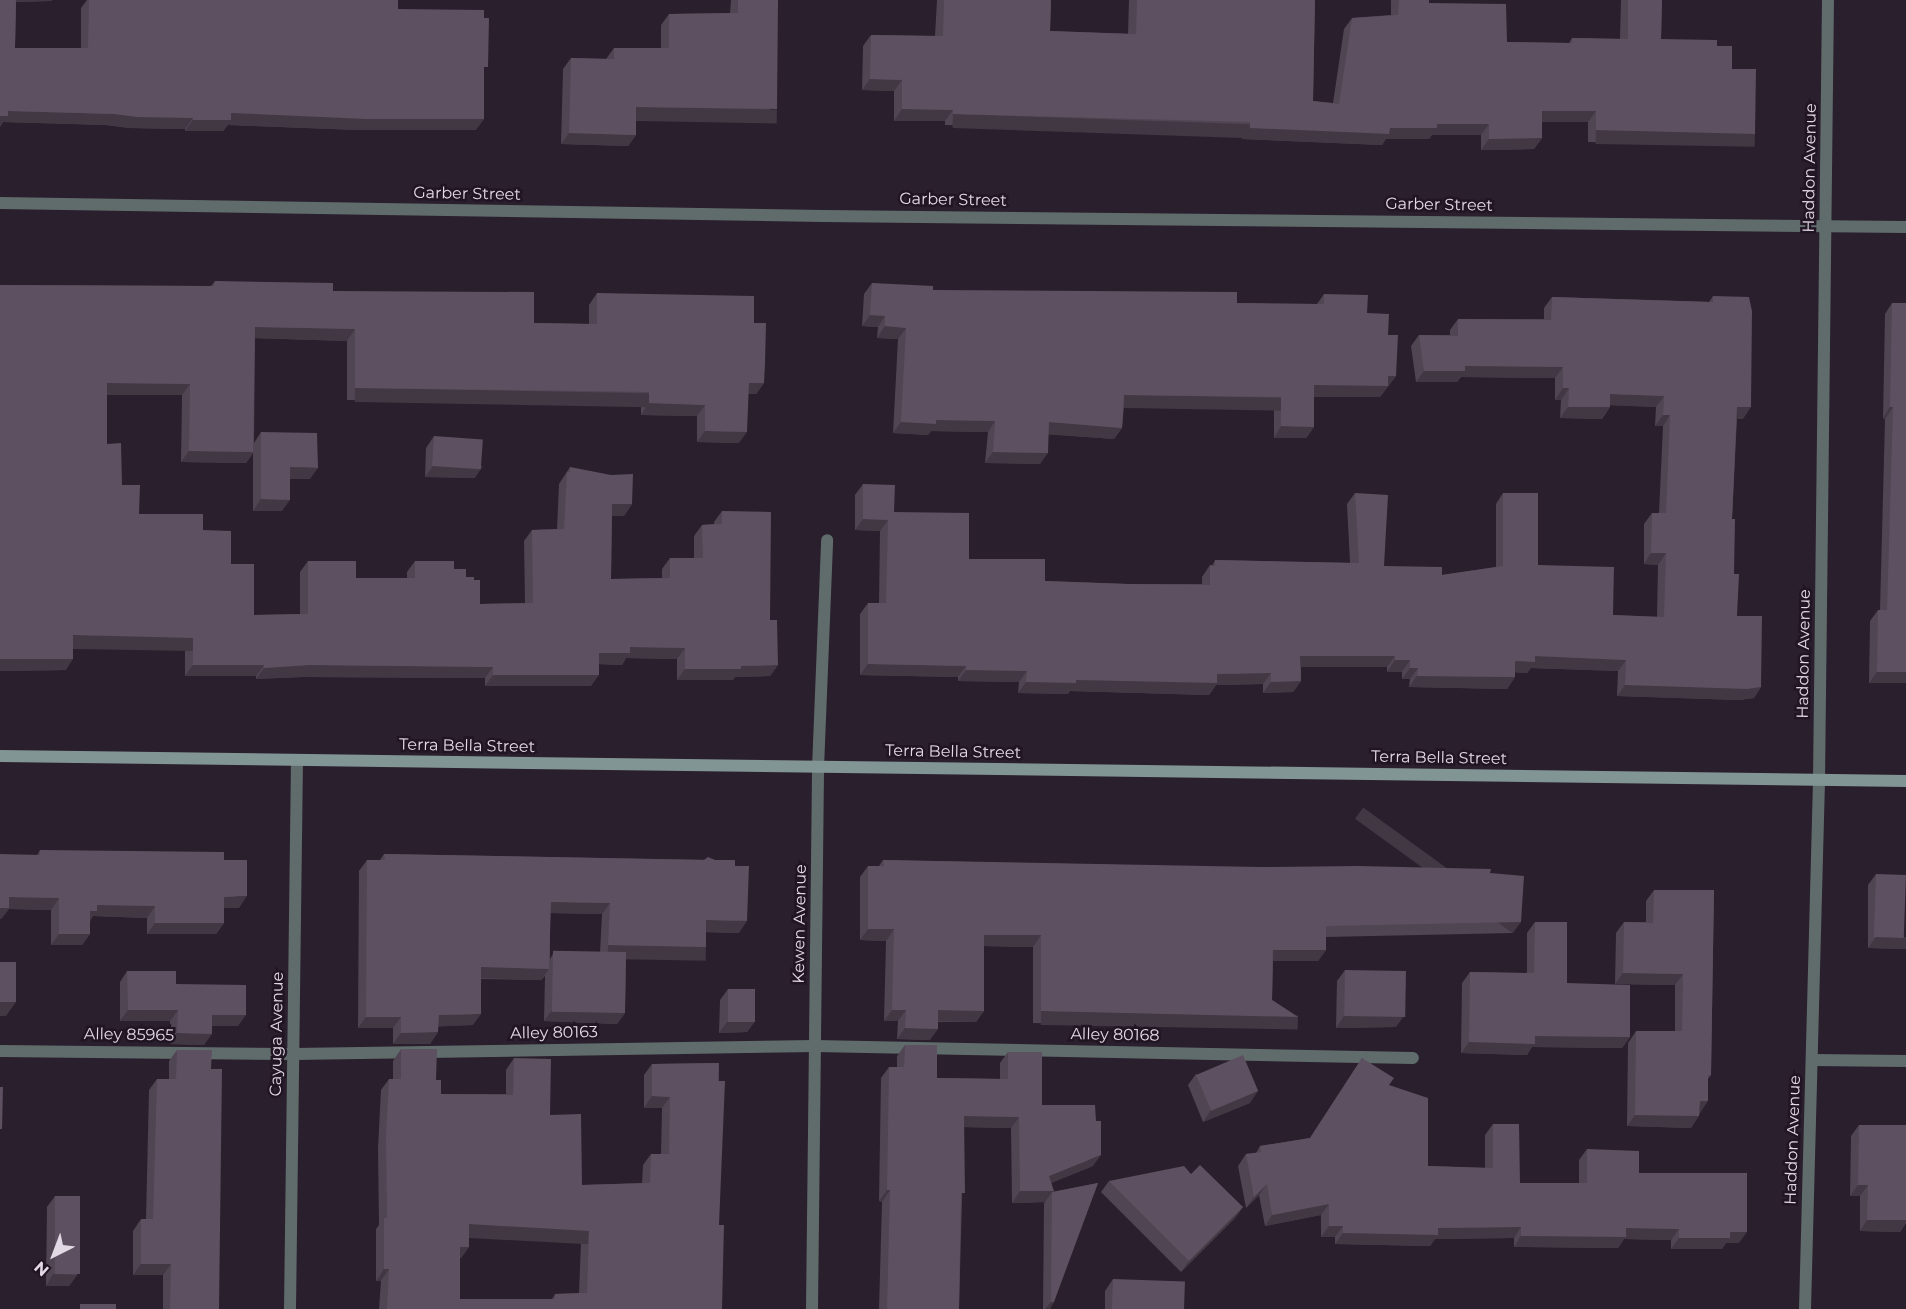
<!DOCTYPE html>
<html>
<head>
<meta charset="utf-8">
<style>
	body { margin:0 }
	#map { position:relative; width:1906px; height:1309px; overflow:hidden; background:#2a1f2d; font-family:Montserrat,sans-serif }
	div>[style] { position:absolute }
	.service>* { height:12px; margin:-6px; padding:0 6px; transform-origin:6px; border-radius:6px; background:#606c6c }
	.minor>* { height:12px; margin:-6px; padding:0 6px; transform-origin:6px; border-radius:6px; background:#606c6c }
	.secondary>* { height:12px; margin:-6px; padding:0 6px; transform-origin:6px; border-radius:6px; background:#829595 }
	.wall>* { inset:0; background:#504553 }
	.shaded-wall>* { inset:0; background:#413843; transform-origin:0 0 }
	.building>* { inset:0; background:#5d5060; transform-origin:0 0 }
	span { translate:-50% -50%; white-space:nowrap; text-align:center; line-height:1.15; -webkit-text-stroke:5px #211523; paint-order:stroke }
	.street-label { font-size:16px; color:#e1d9e3 }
	.north { position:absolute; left:24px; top:1225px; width:60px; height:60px; -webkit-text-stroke:4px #211523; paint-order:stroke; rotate:222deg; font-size:16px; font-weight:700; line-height:24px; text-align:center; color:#e1d9e3 }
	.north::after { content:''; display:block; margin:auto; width:21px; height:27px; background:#e1d9e3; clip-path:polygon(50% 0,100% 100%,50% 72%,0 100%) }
</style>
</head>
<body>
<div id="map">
	<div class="service">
		<div style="left:818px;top:768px;width:228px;rotate:-87.7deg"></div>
		<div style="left:0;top:1051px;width:294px;rotate:0.6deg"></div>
		<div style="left:294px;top:1054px;width:521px;rotate:-0.88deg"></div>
		<div style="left:815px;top:1046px;width:598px;rotate:1.15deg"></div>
		<div style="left:1812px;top:1060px;width:94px;rotate:0.6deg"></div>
	</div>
	<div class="minor">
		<div style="left:0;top:203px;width:823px;rotate:0.9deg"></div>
		<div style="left:823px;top:216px;width:1083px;rotate:0.58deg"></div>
		<div style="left:290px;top:1309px;width:549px;rotate:-89.27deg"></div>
		<div style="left:812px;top:1309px;width:541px;rotate:-89.36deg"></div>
		<div style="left:1805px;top:1309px;width:529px;rotate:-88.48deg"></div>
		<div style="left:1819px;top:780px;width:780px;rotate:-89.34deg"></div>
	</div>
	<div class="secondary">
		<div style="left:0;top:756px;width:1906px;rotate:0.75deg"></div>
	</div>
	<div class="wall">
		<div style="clip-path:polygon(0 0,52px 0,51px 1px,16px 2px,15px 48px,81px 48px,81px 8px,87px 0,398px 0,398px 9px,484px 73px,476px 130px,358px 130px,228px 125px,223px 131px,185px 131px,185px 129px,129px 128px,106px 125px,3px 122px,0 127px)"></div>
		<div style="clip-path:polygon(731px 0,778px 0,769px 120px,636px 118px,636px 135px,628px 146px,561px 144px,563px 69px,571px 58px,606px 59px,614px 48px,661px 48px,661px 25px,669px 14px,730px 13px)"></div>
		<div style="clip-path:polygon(937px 0,1051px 0,1050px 31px,1128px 34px,1129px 0,1315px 0,1313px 101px,1333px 103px,1344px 29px,1352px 18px,1391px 15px,1391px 0,1429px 0,1429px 3px,1507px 42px,1569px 43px,1572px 38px,1620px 39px,1621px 0,1662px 0,1661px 39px,1717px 46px,1732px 69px,1755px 134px,1747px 146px,1588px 142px,1588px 122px,1542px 122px,1542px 138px,1534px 149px,1481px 150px,1481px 135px,1432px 135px,1429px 139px,1386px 139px,1382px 145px,1242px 139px,1242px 133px,945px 125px,945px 121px,894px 121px,894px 91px,862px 90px,863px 46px,871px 35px,935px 36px)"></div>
		<div style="clip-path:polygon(215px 281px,333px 291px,534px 323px,589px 324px,589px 305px,597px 293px,754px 323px,764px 383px,756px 394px,748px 394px,739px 443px,697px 442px,697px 416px,641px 415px,641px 403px,347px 400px,347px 341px,255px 338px,254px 443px,261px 432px,310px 479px,290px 479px,282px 511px,253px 511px,253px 453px,246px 463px,181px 462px,182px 395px,107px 395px,107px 444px,122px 485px,139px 514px,203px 530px,231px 564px,254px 615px,300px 614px,300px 572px,308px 561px,356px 578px,407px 578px,407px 572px,415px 561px,454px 569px,466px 577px,474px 580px,480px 604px,525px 603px,524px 541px,532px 530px,557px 529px,559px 484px,570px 467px,632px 504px,624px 516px,612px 516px,611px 579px,662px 578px,662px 569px,670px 558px,694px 558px,694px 536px,702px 525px,714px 524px,714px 522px,722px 511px,770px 620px,778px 665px,770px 676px,735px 677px,733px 680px,677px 680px,677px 659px,626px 658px,622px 665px,599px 664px,591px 686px,485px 686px,485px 678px,302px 677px,256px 679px,256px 676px,185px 676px,185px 650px,73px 647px,66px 670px,0 671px,0 285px,211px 286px)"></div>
		<div style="clip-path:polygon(872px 283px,933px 290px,1237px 303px,1317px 304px,1324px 294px,1367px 313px,1388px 335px,1396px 376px,1380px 397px,1314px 397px,1314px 427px,1306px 438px,1274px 438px,1274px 408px,1124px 406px,1122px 428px,1114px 439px,1048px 434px,1040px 464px,985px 463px,988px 432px,931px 431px,928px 435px,893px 433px,898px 339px,877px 338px,878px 327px,862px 326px,864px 294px)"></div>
		<div style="clip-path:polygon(1713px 296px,1743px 419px,1737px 418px,1732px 519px,1734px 574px,1737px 616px,1761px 687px,1754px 698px,1739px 700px,1617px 696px,1618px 671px,1531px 668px,1527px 673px,1515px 672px,1515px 677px,1507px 689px,1409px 687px,1410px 679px,1402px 679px,1402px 672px,1387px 672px,1387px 667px,1301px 667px,1301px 681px,1293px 692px,1263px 693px,1263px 684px,1216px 685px,1209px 695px,1070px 691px,1068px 694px,1018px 693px,1019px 682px,958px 681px,958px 677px,860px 675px,860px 614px,868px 603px,879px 603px,880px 531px,855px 530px,855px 495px,863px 484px,894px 512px,969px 559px,1045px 581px,1128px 584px,1202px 584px,1202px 577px,1210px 565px,1212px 566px,1215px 560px,1350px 563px,1347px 504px,1355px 493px,1384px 566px,1442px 575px,1496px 567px,1496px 504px,1503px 493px,1538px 565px,1613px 615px,1657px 617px,1658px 565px,1644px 564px,1644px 524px,1652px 513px,1659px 513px,1663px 426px,1655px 426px,1656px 407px,1610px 405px,1610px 407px,1602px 419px,1560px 418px,1561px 400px,1555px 400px,1555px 378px,1461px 377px,1457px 382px,1416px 382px,1411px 346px,1419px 335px,1450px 335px,1450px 330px,1458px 319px,1544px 319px,1544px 308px,1552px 297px,1709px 302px)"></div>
		<div style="clip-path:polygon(1892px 303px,1906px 303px,1906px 683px,1869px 683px,1870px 621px,1878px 610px,1880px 610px,1885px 419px,1883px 418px,1885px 314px)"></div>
		<div style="clip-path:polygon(434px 436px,475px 478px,425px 477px,426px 448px)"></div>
		<div style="clip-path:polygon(40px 850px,224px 860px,239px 908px,224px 908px,224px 923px,216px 934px,147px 934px,147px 918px,93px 916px,90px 921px,90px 934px,82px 945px,51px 945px,51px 910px,9px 909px,1px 919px)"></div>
		<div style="clip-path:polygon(evenodd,384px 854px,715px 860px,735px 866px,739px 933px,706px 932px,699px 959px,626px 957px,625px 1013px,617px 1024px,544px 1021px,545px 976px,541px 980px,481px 979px,473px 1025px,438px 1026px,438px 1032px,430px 1044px,393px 1044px,393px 1028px,358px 1028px,359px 871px,367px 860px,380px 860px,384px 854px,550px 913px,602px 914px,600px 953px,553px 954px,550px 959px,550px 913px)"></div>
		<div style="clip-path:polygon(883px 860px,1490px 873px,1513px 933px,1326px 937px,1326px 950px,1318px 961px,1273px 961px,1272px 1000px,1298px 1017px,1290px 1028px,1033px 1023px,1033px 947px,984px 946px,984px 1011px,976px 1022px,938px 1022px,930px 1040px,897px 1039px,898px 1021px,884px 1021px,886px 941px,860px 940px,860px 877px,868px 866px,879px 866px)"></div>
		<div style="clip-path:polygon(1876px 874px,1906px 949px,1868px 948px,1868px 885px)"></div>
		<div style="clip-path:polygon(1654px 890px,1714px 890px,1711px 1075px,1708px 1079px,1700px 1113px,1691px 1128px,1627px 1126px,1628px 1043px,1636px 1031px,1675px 1031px,1675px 985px,1615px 984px,1616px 933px,1624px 922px,1646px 922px,1646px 901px)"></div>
		<div style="clip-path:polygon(1535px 922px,1567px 983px,1630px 1037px,1622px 1048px,1532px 1047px,1527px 1055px,1461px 1053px,1462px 983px,1470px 972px,1527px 973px,1527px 933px)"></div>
		<div style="clip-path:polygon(1345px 970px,1396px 1027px,1336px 1028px,1337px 981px)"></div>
		<div style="clip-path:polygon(127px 971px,176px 984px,238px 1026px,212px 1026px,204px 1045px,170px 1044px,170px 1021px,120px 1021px,120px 982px)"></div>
		<div style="clip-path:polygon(728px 989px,755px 1021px,747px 1032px,719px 1033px,720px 1000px)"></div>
		<div style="clip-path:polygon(905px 1045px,937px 1078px,1000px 1079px,1000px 1063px,1008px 1052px,1042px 1105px,1093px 1166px,1051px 1183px,1053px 1192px,1098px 1183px,1050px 1309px,1043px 1309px,1044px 1203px,1045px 1202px,1012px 1203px,1011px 1128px,964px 1127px,959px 1309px,879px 1309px,882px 1202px,879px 1201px,881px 1078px,889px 1067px,897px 1067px,897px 1056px)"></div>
		<div style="clip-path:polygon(evenodd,401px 1049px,436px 1080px,441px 1094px,506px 1094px,506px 1070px,514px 1058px,550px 1115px,582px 1185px,642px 1183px,643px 1165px,651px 1154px,661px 1154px,662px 1108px,644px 1108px,644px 1075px,652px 1064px,719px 1063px,719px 1225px,722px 1309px,379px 1309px,381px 1281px,376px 1281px,376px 1229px,379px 1225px,378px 1148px,381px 1090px,389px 1079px,393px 1079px,393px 1061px,401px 1049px,469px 1236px,581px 1242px,579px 1293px,555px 1294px,552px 1299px,460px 1299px,460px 1258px,461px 1258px,469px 1247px,469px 1236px)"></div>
		<div style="clip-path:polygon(177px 1050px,211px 1069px,219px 1309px,163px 1309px,163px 1275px,133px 1275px,133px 1231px,141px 1219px,146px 1219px,149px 1090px,157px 1079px,169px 1079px,169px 1061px)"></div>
		<div style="clip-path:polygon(1362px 1058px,1389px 1085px,1428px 1166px,1485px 1168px,1485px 1135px,1493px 1124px,1520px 1183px,1579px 1183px,1579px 1160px,1587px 1149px,1639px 1173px,1739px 1243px,1726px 1243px,1722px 1249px,1671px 1249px,1671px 1240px,1624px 1239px,1618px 1248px,1514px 1247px,1514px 1238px,1435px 1239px,1430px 1246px,1335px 1244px,1335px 1237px,1321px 1237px,1321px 1215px,1265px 1226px,1259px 1195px,1246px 1208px,1238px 1166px,1246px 1154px,1256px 1153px,1260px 1146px,1310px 1138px)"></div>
		<div style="clip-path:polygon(1196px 1074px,1250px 1103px,1203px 1122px,1188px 1085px)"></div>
		<div style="clip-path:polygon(1859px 1125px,1906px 1125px,1906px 1223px,1900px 1232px,1860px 1231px,1860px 1196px,1850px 1196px,1851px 1136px)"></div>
		<div style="clip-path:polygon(1191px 1174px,1243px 1207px,1235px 1218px,1181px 1272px,1101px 1192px,1109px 1181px)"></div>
		<div style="clip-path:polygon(55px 1196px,77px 1275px,69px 1286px,46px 1286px,47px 1207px)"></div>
		<div style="clip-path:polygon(1113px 1279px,1185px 1309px,1105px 1309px,1105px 1291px)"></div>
	</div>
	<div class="shaded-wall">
		<div style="clip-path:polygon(10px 0,52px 0,51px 1px,9px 2px)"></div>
		<div style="clip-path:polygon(870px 79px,902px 80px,894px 91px,862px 90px)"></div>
		<div style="left:636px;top:107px;width:141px;height:14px;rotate:1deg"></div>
		<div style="clip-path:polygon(902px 109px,953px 110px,945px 121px,894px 121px)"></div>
		<div style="clip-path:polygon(8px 111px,114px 114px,193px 118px,185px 129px,129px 128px,106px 125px,3px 122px,0 127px,0 116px)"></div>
		<div style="clip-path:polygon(1542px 111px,1596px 111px,1588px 122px,1534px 122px)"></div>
		<div style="clip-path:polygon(231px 113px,484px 119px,476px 130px,358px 130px,228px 125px,223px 131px,185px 131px,193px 120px)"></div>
		<div style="left:953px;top:114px;width:297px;height:14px;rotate:2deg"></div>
		<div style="clip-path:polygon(1437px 124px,1489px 124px,1481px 135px,1432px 135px,1429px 139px,1386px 139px,1382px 145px,1242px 139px,1250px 128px,1390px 128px)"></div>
		<div style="left:1596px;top:130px;width:159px;height:14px;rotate:1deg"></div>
		<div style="clip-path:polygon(569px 133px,636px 135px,628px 146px,561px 144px)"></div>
		<div style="clip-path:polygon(1542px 138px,1534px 149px,1481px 150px,1489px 139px)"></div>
		<div style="clip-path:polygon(870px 315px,885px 316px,878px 327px,862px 326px)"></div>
		<div style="clip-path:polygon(885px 326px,906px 328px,898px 339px,877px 338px)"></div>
		<div style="clip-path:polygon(255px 327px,355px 329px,347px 341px,247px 338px)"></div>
		<div style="clip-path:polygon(1465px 366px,1563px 367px,1555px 378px,1461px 377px,1457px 382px,1416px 382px,1424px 371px)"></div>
		<div style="clip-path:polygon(1388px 376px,1396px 376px,1380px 397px,1306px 397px,1314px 385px)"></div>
		<div style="clip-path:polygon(107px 383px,190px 384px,182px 395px,100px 395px)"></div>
		<div style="clip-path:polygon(749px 383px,764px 383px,756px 394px,741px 394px)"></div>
		<div style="left:355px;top:388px;width:294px;height:14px;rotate:1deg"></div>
		<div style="clip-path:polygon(1563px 388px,1569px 388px,1561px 400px,1555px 400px)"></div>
		<div style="clip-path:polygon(1610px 394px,1664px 396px,1656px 407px,1602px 405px)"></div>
		<div style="left:1124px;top:395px;width:157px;height:13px;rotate:1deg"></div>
		<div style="clip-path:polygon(649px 403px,705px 405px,697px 416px,641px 415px)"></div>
		<div style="clip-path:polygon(1568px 407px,1610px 407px,1602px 419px,1560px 418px)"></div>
		<div style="clip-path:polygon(1737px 407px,1751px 407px,1743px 419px,1729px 418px)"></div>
		<div style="clip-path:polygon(1890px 407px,1893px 407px,1885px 419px,1883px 418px)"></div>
		<div style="clip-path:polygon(1663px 415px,1670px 415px,1663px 426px,1655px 426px)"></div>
		<div style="clip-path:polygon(936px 420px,995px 421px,988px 432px,931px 431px,928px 435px,893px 433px,901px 422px)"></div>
		<div style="clip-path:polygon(1049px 422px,1122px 428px,1114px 439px,1041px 434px)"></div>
		<div style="clip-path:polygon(1281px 426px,1314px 427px,1306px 438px,1274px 438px)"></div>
		<div style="clip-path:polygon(705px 431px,747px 432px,739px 443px,697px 442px)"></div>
		<div style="clip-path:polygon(189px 451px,253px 452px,246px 463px,181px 462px)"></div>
		<div style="clip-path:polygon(993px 452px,1048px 453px,1040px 464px,985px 463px)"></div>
		<div style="clip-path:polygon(433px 466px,483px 466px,475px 478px,425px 477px)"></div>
		<div style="clip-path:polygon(290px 467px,318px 468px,310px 479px,282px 479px)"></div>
		<div style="clip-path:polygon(261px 499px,290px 500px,282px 511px,253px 511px)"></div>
		<div style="clip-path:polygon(612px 504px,632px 504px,624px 516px,604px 516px)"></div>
		<div style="clip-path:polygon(863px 519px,888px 520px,880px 531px,855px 530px)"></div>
		<div style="clip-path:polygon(1651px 553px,1666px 553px,1658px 565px,1644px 564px)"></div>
		<div style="left:73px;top:635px;width:120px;height:14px;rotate:1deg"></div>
		<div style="clip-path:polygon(630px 647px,685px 648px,677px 659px,626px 658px,622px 665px,591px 664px,599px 653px)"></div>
		<div style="clip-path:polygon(1300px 656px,1395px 656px,1387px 667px,1293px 667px)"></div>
		<div style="clip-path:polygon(1535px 656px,1626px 660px,1618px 671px,1531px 668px,1527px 673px,1507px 672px,1515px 661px)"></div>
		<div style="clip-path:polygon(0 659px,73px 659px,66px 670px,0 671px)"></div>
		<div style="clip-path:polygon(1395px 660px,1410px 660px,1402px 672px,1387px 672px)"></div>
		<div style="clip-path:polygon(868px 664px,966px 666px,958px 677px,860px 675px)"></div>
		<div style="clip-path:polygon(193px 665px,264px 665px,256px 676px,185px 676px)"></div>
		<div style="clip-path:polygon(309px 665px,493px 667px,485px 678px,302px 677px,256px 679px,264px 668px)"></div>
		<div style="clip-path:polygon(778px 665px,770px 676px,735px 677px,733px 680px,677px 680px,685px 669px,741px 666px)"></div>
		<div style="clip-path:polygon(1410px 668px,1418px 668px,1410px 679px,1402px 679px)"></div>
		<div style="clip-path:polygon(966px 670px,1027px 671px,1019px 682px,958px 681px)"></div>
		<div style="clip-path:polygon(1877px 672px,1906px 672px,1906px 683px,1869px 683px)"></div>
		<div style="clip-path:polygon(1271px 673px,1263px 684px,1216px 685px,1209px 695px,1070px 691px,1068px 694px,1018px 693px,1026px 682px,1217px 674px)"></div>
		<div style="clip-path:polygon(493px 675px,599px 675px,591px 686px,485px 686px)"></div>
		<div style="clip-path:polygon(1417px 676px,1515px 677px,1507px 689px,1409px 687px)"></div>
		<div style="clip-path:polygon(1301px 681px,1293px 692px,1263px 693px,1271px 682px)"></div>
		<div style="clip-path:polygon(1625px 685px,1761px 687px,1754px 698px,1739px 700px,1617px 696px)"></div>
		<div style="clip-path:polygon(247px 896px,239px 908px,216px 908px,224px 897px)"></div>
		<div style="clip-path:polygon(9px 897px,59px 898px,51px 910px,9px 909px,1px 919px,0 919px,0 908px)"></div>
		<div style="clip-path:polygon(551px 902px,610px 903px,602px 914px,543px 913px)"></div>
		<div style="clip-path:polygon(97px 905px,155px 906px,147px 918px,93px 916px,89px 923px,90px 911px)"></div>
		<div style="clip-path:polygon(706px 920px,747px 921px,739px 933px,698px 932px)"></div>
		<div style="left:1521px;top:922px;width:14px;height:195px;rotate:126deg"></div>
		<div style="clip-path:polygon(155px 923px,224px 923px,216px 934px,147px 934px)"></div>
		<div style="clip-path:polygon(868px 929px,894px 929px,886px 941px,860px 940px)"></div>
		<div style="clip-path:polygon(59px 934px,90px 934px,82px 945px,51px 945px)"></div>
		<div style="clip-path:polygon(984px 935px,1041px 935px,1033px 947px,977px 946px)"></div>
		<div style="clip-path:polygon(1876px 937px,1906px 937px,1906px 949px,1868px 948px)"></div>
		<div style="left:608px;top:945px;width:98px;height:14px;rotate:1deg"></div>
		<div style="clip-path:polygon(1273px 950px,1326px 950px,1318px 961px,1265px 961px)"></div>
		<div style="clip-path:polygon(481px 967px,549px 969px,541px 980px,473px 978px)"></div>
		<div style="clip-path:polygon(1623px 973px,1683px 974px,1675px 985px,1615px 984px)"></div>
		<div style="clip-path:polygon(0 1002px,16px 1002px,6px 1016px,0 1016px)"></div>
		<div style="clip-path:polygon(128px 1010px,178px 1010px,170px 1021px,120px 1021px)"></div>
		<div style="clip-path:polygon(552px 1010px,625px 1013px,617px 1024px,544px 1021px)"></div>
		<div style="clip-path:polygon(892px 1010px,906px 1010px,898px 1021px,884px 1021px)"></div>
		<div style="clip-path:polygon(938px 1010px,984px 1011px,976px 1022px,931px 1021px)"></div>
		<div style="left:1041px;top:1011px;width:257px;height:14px;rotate:1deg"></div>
		<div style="clip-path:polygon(481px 1014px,473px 1025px,431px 1027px,439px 1015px)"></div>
		<div style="clip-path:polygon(212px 1015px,246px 1015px,238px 1026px,204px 1026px)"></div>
		<div style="clip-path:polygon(1344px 1016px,1404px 1016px,1396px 1027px,1336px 1028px)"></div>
		<div style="clip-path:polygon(366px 1017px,401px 1017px,393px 1028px,358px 1028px)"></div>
		<div style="clip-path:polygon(755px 1021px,747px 1032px,719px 1033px,727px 1022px)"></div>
		<div style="clip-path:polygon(905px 1028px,938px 1029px,930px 1040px,897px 1039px)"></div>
		<div style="clip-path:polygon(438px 1032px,430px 1044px,393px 1044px,401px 1033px)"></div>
		<div style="clip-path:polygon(177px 1033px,212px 1034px,204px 1045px,170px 1044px)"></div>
		<div style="clip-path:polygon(1535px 1036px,1630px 1037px,1622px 1048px,1532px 1047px,1527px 1055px,1461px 1053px,1469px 1042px)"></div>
		<div style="clip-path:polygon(1258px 1091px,1250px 1103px,1203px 1122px,1211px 1110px)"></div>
		<div style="clip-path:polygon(652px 1096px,670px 1097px,662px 1108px,644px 1108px)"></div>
		<div style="clip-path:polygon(1700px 1101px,1708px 1101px,1700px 1113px,1692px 1112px)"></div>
		<div style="clip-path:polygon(1635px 1115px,1699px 1116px,1691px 1128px,1627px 1126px)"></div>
		<div style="clip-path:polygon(964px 1116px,1019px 1117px,1011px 1128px,956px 1127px)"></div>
		<div style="clip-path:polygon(1101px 1155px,1093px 1166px,1041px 1187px,1049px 1176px)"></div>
		<div style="clip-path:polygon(1267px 1184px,1259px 1195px,1246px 1208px,1254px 1197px)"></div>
		<div style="clip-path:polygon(1858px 1185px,1868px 1185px,1860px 1196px,1850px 1196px)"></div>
		<div style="clip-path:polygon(887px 1190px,890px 1190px,882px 1202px,879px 1201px)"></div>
		<div style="clip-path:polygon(1020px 1191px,1054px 1191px,1052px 1193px,1052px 1192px,1045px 1202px,1012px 1203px)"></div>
		<div style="clip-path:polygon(1329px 1204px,1321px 1215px,1265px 1226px,1272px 1215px)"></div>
		<div style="clip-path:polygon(1243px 1207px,1235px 1218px,1181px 1272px,1189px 1261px)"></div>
		<div style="clip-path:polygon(1867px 1220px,1906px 1220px,1906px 1223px,1900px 1232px,1860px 1231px)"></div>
		<div style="left:469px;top:1224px;width:120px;height:14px;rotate:3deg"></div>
		<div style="clip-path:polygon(1329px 1226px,1343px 1226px,1335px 1237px,1321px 1237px)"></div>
		<div style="clip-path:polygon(1521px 1227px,1514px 1238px,1435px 1239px,1430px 1246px,1335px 1244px,1343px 1233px,1438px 1228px)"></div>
		<div style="clip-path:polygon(1626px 1228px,1679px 1229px,1671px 1240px,1624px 1239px,1618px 1248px,1514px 1247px,1521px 1236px)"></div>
		<div style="clip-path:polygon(1730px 1232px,1747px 1232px,1739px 1243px,1726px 1243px,1722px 1249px,1671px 1249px,1679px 1238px)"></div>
		<div style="clip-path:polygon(460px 1247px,469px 1247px,461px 1258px,452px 1258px)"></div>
		<div style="clip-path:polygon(141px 1264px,171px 1264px,163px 1275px,133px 1275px)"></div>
		<div style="clip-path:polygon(384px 1269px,389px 1269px,381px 1281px,376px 1281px)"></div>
		<div style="clip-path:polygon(53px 1274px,77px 1275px,69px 1286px,46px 1286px)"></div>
		<div style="clip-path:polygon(1051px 1302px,1054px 1302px,1050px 1309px,1045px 1309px)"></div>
	</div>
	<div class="building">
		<div style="clip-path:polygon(0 0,16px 0,15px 48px,88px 48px,89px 0,398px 0,398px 9px,484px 10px,484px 18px,489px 18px,488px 67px,484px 67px,484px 119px,366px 119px,231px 113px,231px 120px,193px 120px,193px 118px,137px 117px,114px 114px,8px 111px,8px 116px,0 116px)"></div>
		<div style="clip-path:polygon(738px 0,778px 0,777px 109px,636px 107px,636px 135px,569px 133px,571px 58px,614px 59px,614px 48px,669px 48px,669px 14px,738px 13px)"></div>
		<div style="clip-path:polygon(944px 0,1051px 0,1050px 31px,1136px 34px,1137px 0,1315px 0,1313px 101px,1339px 104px,1352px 18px,1398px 15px,1399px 0,1429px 0,1429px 3px,1506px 4px,1507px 42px,1572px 43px,1572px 38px,1628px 39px,1628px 0,1662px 0,1661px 39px,1717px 40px,1717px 46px,1732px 46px,1732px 69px,1756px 69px,1755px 134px,1596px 130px,1596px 111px,1542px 111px,1542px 138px,1489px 139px,1489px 124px,1437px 124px,1437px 128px,1390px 128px,1389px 134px,1250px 128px,1250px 122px,953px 114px,953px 110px,902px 109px,902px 80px,870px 79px,871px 35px,943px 36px)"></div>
		<div style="clip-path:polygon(215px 281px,333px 283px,333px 291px,534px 292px,534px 323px,597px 324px,597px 293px,754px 296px,754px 323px,766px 323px,765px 364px,764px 383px,749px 383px,747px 432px,705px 431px,705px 405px,649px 403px,649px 392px,355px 388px,355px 329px,255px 327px,253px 452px,189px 451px,190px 384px,107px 383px,107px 444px,121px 443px,122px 485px,140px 485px,139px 514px,203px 514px,203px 530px,231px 531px,231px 564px,254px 564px,254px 615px,308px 614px,308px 561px,356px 561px,356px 578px,415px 578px,415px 561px,454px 561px,454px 569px,466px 569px,466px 577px,474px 577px,474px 580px,480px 580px,480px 604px,533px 603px,532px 530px,564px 529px,567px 472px,570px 472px,570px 467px,611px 475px,633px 474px,632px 504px,612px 504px,611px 579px,670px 578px,670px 558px,703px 558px,702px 525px,722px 524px,722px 511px,771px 512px,770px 620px,777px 620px,778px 665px,741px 666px,741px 669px,685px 669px,685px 648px,630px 647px,630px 653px,599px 653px,599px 675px,493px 675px,493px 667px,309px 665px,264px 668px,264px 665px,193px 665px,193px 638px,73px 635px,73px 659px,0 659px,0 285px,214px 286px)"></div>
		<div style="clip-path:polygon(872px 283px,933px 286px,933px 290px,1237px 292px,1237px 303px,1324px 304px,1324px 294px,1368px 295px,1367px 313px,1389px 314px,1388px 335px,1398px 335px,1396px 376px,1388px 376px,1388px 386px,1314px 385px,1314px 427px,1281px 426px,1281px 397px,1124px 395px,1122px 428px,1049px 422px,1048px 453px,993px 452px,995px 421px,936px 420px,936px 424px,901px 422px,906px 328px,885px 326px,885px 316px,870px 315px)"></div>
		<div style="clip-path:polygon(1713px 296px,1749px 297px,1752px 311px,1751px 407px,1737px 407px,1732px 519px,1735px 519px,1734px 574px,1739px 574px,1737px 616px,1762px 616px,1761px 687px,1747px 689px,1625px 685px,1626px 660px,1535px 656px,1535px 662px,1515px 661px,1515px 677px,1417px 676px,1418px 668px,1410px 668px,1410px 660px,1395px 660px,1395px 656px,1300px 656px,1301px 681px,1271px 682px,1271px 673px,1217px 674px,1217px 683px,1076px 680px,1076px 683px,1026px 682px,1027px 671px,966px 670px,966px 666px,868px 664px,868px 603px,886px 603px,888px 520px,863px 519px,863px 484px,895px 485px,894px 512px,969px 513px,969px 559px,1045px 559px,1045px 581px,1128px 584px,1210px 585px,1210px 565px,1215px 566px,1215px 560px,1359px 563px,1355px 493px,1388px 495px,1384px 566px,1442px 567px,1442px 575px,1503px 566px,1503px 493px,1538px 493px,1538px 565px,1614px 567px,1613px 615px,1664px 617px,1666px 553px,1651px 553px,1652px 513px,1666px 513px,1670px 415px,1663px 415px,1664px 396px,1610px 394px,1610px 407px,1568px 407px,1569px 388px,1563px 388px,1563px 367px,1465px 366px,1465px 371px,1424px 371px,1419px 335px,1458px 336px,1458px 319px,1551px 320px,1552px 297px,1713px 302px)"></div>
		<div style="clip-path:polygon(1892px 303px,1906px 303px,1906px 672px,1877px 672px,1878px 610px,1887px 610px,1893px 407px,1890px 407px)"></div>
		<div style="clip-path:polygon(261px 432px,317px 433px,318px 468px,290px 467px,290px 500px,261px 499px)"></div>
		<div style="left:434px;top:436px;width:49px;height:30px;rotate:4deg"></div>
		<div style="clip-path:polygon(40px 850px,224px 852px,224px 860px,247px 860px,247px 896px,224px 897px,224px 923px,155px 923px,155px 906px,97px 905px,97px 911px,90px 911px,90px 934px,59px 934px,59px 898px,9px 897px,9px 908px,0 908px,0 854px,40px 855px)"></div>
		<div style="clip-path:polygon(384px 854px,704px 860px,708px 857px,715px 860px,735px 860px,735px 866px,749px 866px,747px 921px,706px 920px,706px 947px,608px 945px,610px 903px,551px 902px,549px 969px,481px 967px,481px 1014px,439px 1015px,438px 1032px,401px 1033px,401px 1017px,366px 1017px,367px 860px,385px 860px)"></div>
		<div style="clip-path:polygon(883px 860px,1261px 867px,1358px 866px,1491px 869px,1490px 873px,1524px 876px,1521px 922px,1326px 926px,1326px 950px,1273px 950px,1272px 1000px,1298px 1017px,1041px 1011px,1041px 935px,984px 935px,984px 1011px,938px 1010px,938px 1029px,905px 1028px,906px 1010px,892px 1010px,894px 929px,868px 929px,868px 866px,884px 866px)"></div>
		<div style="left:1876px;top:874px;width:30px;height:63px;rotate:2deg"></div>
		<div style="clip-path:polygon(1654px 890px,1714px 890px,1711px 1075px,1708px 1075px,1708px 1101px,1700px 1101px,1699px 1116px,1635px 1115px,1636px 1031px,1682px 1031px,1683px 974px,1623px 973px,1624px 922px,1653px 923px)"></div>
		<div style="clip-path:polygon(1535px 922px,1567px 922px,1567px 983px,1630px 985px,1630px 1037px,1535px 1036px,1535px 1044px,1469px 1042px,1470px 972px,1534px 973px)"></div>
		<div style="left:626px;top:952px;width:61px;height:73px;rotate:91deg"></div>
		<div style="left:0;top:962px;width:16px;height:40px"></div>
		<div style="left:1345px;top:970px;width:61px;height:46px;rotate:1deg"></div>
		<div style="clip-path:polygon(127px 971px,176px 971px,176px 984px,246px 985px,246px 1015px,212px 1015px,212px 1034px,177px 1033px,178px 1010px,128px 1010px)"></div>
		<div style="left:728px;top:989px;width:27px;height:33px"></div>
		<div style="clip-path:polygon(905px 1045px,937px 1045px,937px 1078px,1008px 1079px,1008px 1052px,1042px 1052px,1042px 1105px,1095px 1105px,1096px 1121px,1101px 1121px,1101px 1155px,1049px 1176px,1054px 1191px,1020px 1191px,1019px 1117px,964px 1116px,965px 1193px,961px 1193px,959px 1309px,887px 1309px,890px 1190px,887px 1190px,889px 1067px,904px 1067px)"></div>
		<div style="clip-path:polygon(evenodd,401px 1049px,437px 1049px,436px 1080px,441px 1080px,441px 1094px,513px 1095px,514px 1058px,551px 1059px,550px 1115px,581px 1114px,582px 1185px,650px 1183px,651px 1154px,669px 1154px,670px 1097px,652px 1096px,652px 1064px,719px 1063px,718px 1081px,725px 1081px,719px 1225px,724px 1225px,722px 1309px,387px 1309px,389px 1269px,384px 1269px,384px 1218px,387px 1218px,386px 1136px,389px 1079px,401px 1079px,401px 1049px,469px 1224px,589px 1231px,587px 1293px,555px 1294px,555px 1299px,460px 1299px,460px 1247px,469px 1247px,469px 1224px)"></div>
		<div style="clip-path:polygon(177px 1050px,212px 1050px,211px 1069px,222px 1069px,219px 1309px,170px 1309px,171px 1264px,141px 1264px,141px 1219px,153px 1219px,157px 1079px,176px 1079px)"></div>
		<div style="left:1243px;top:1055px;width:39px;height:51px;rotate:67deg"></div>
		<div style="clip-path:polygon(1362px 1058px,1394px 1078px,1389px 1085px,1428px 1098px,1428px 1166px,1493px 1168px,1493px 1124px,1519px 1124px,1520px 1183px,1587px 1183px,1587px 1149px,1639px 1151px,1639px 1173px,1747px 1173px,1747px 1232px,1730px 1232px,1730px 1238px,1679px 1238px,1679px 1229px,1626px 1228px,1626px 1237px,1521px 1236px,1521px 1227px,1438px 1228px,1438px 1235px,1343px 1233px,1343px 1226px,1329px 1226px,1329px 1204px,1272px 1215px,1267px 1184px,1254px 1197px,1246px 1154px,1261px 1152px,1260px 1146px,1310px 1138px)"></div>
		<div style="clip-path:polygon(0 1087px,3px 1087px,2px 1129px,0 1129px)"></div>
		<div style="clip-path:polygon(1859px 1125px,1906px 1125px,1906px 1220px,1867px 1220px,1868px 1185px,1858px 1185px)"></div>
		<div style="clip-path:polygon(1200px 1165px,1243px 1207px,1189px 1261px,1109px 1181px,1184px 1166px,1191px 1174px)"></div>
		<div style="clip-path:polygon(1098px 1183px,1054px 1302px,1051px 1302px,1052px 1192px)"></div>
		<div style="left:55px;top:1196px;width:25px;height:78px"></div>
		<div style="left:1113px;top:1279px;width:72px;height:30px;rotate:2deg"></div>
		<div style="left:80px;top:1304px;width:36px;height:5px"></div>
	</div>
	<div class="street-label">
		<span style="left:1810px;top:168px;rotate:-89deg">Haddon Avenue</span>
		<span style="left:467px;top:194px;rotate:1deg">Garber Street</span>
		<span style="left:953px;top:200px;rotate:1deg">Garber Street</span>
		<span style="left:1439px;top:205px;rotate:1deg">Garber Street</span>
		<span style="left:1804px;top:654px;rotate:-89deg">Haddon Avenue</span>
		<span style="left:467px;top:746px;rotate:1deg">Terra Bella Street</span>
		<span style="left:953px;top:752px;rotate:1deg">Terra Bella Street</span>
		<span style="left:1439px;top:758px;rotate:1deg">Terra Bella Street</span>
		<span style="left:800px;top:924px;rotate:-89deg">Kewen Avenue</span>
		<span style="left:554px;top:1033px;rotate:-1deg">Alley 80163</span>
		<span style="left:277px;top:1034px;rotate:-89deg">Cayuga Avenue</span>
		<span style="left:129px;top:1035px;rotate:1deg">Alley 85965</span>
		<span style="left:1115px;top:1035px;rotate:1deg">Alley 80168</span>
		<span style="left:1793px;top:1140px;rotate:-88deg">Haddon Avenue</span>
	</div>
	<div class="north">N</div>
</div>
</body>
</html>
